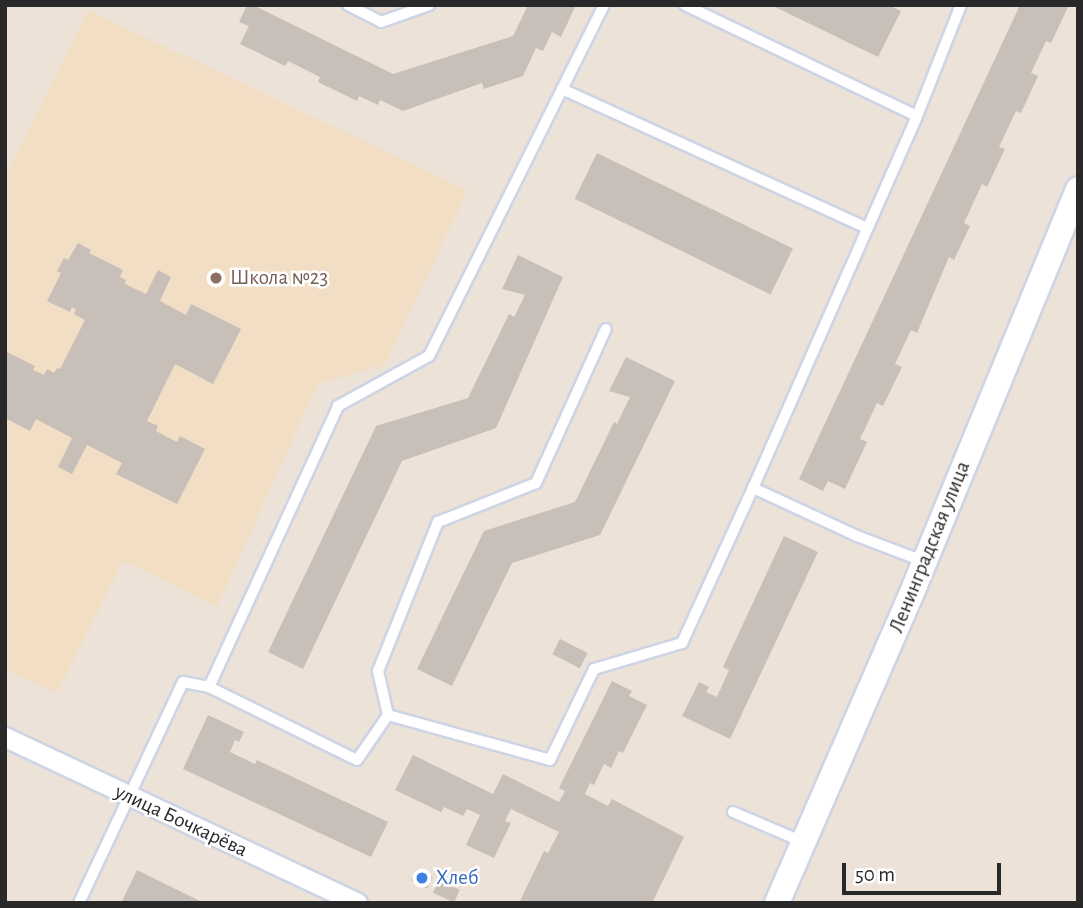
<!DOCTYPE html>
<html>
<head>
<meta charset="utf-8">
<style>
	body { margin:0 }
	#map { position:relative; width:1083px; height:908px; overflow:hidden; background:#ede2d8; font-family:"Alegreya Sans",sans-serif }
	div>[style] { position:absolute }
	.education>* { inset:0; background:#f1dec5 }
	.building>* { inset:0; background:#c8bfb8; transform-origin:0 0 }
	.roads { filter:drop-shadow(2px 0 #cdd4e4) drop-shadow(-2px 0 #cdd4e4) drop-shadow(0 2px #cdd4e4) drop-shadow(0 -2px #cdd4e4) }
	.service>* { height:10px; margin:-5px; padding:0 5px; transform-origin:5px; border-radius:5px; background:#fff }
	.minor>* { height:19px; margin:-9.5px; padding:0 9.5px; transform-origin:9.5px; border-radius:9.5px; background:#fff }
	.tertiary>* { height:24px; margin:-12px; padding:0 12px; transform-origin:12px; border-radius:12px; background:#fff }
	.dots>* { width:19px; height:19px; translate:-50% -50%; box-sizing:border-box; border:4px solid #fff; border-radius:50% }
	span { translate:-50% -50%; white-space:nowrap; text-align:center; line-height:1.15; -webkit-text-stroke:5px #fff; paint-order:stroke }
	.education-label { font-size:21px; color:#785e54 }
	.left { translate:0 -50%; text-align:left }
	.street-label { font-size:21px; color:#292929 }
	.shop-label { font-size:21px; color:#366cbe }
	.frame { position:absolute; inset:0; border:7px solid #292929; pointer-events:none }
	.scale { position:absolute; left:842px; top:863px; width:159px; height:32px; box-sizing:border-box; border:4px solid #292929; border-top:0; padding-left:9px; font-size:21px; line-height:24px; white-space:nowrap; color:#292929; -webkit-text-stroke:5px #fff; paint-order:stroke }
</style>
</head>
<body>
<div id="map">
	<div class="education">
		<div style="clip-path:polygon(88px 10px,468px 190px,385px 365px,318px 384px,217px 607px,123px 561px,57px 693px,5px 670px,5px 176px)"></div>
	</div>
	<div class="building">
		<div style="clip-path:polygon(247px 5px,253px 5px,393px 74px,513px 36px,528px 5px,576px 5px,561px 37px,552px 32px,543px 51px,536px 48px,523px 76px,484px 89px,482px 83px,403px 111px,380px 100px,378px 105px,359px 96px,357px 101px,318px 82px,320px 77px,288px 61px,285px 66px,240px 44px,249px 26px,239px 22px)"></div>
		<div style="clip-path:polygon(771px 5px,888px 5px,901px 11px,878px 57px)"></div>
		<div style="clip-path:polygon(1020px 5px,1069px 5px,1051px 43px,1046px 41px,1031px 73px,1038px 76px,1021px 113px,1016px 111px,999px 147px,1005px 149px,987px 187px,982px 184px,964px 223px,970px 226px,954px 260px,949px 257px,917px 333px,911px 330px,895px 364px,902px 367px,883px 406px,877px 403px,860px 439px,867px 442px,845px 489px,828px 481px,823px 491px,799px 479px)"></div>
		<div style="left:597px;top:153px;width:218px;height:51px;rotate:26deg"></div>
		<div style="clip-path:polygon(78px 243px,91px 250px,89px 253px,123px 270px,120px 277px,126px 280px,125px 284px,146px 294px,158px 270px,171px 277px,160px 301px,186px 315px,191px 304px,241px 329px,213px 384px,175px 364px,147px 421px,158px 426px,156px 431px,177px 442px,180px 436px,205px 449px,177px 504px,116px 474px,122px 463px,87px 445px,72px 474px,58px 467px,72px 438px,36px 419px,30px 431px,5px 418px,5px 351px,35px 366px,33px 370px,44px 375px,47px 369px,54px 373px,57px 368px,60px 369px,85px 320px,74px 314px,76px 309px,72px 307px,70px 312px,47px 301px,61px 273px,57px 271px,64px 258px,68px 260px)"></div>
		<div style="clip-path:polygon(518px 255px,563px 277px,496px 428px,402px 461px,303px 669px,268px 652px,376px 426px,468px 398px,509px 314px,514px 317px,525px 295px,502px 289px)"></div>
		<div style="clip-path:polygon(626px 357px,675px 381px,600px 535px,512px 563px,452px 686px,417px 669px,484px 531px,575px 502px,614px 422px,617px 424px,630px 397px,609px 391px)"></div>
		<div style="clip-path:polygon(784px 536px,818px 552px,730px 739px,682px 716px,699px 682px,709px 687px,706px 692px,717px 697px,729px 670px,723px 667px)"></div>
		<div style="left:560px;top:639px;width:31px;height:17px;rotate:27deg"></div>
		<div style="clip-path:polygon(612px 681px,632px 691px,629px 696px,647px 705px,623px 753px,619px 751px,611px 768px,604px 764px,594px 785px,590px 783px,585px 794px,608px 806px,612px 799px,684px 837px,652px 903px,519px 903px,544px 851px,548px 853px,559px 832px,511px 809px,505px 821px,511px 823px,494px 858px,466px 845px,480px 815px,467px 809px,463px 816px,444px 807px,441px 812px,395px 790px,413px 755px,493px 794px,503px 774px,559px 802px,565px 791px,559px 788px)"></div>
		<div style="clip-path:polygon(208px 715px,244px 732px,239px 742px,235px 740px,230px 752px,255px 764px,257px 760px,388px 822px,371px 857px,183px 769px)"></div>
		<div style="left:417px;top:869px;width:18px;height:13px;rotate:27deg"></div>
		<div style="clip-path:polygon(137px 870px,204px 903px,121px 903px)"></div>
		<div style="left:439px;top:880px;width:23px;height:14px;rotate:25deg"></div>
	</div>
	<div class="roads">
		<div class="service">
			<div style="left:348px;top:5px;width:37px;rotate:27deg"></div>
			<div style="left:381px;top:22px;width:51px;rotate:-19.5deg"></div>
			<div style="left:685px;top:5px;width:257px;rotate:25.6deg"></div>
			<div style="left:562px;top:89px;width:335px;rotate:24.5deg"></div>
			<div style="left:923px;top:561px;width:71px;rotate:-159.3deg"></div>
			<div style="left:857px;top:536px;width:115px;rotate:-155.2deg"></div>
			<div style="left:753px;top:488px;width:407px;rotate:-66.2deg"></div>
			<div style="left:917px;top:116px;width:119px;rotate:-68.4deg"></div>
			<div style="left:209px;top:687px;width:165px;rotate:26.3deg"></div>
			<div style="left:357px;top:760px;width:55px;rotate:-55.4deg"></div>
			<div style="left:388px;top:715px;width:168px;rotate:15.5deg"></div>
			<div style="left:550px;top:760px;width:101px;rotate:-64.2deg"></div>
			<div style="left:594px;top:669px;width:92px;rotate:-16.5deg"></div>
			<div style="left:682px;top:643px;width:170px;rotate:-65.4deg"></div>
			<div style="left:388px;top:715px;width:45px;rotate:-102.8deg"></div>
			<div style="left:378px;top:671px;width:161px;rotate:-68.1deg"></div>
			<div style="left:438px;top:522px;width:105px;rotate:-21.7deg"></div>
			<div style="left:536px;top:483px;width:169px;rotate:-65.6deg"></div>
			<div style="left:733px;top:812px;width:76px;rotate:23.2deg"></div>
			<div style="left:79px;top:903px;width:244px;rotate:-64.8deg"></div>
			<div style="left:183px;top:682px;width:26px;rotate:11deg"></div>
			<div style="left:209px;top:687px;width:309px;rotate:-65.3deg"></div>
			<div style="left:338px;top:406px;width:104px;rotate:-28.8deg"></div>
			<div style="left:429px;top:356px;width:392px;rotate:-63.5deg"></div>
		</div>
		<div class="minor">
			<div style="left:5px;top:737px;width:389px;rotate:25.2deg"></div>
		</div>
		<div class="tertiary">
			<div style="left:777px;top:903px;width:347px;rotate:-66.5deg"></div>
			<div style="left:915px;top:585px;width:428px;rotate:-67.6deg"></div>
		</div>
	</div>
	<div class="dots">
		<div style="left:216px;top:278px;background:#8d6e63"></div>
		<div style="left:422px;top:878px;background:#3f7fe0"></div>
	</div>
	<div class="education-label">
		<span class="left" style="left:230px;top:278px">Школа №23</span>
	</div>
	<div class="street-label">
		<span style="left:930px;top:547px;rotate:-68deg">Ленинградская улица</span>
		<span style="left:181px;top:821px;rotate:25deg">улица Бочкарёва</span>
	</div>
	<div class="shop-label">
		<span class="left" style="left:436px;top:878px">Хлеб</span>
	</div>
	<div class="frame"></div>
	<div class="scale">50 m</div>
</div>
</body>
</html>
